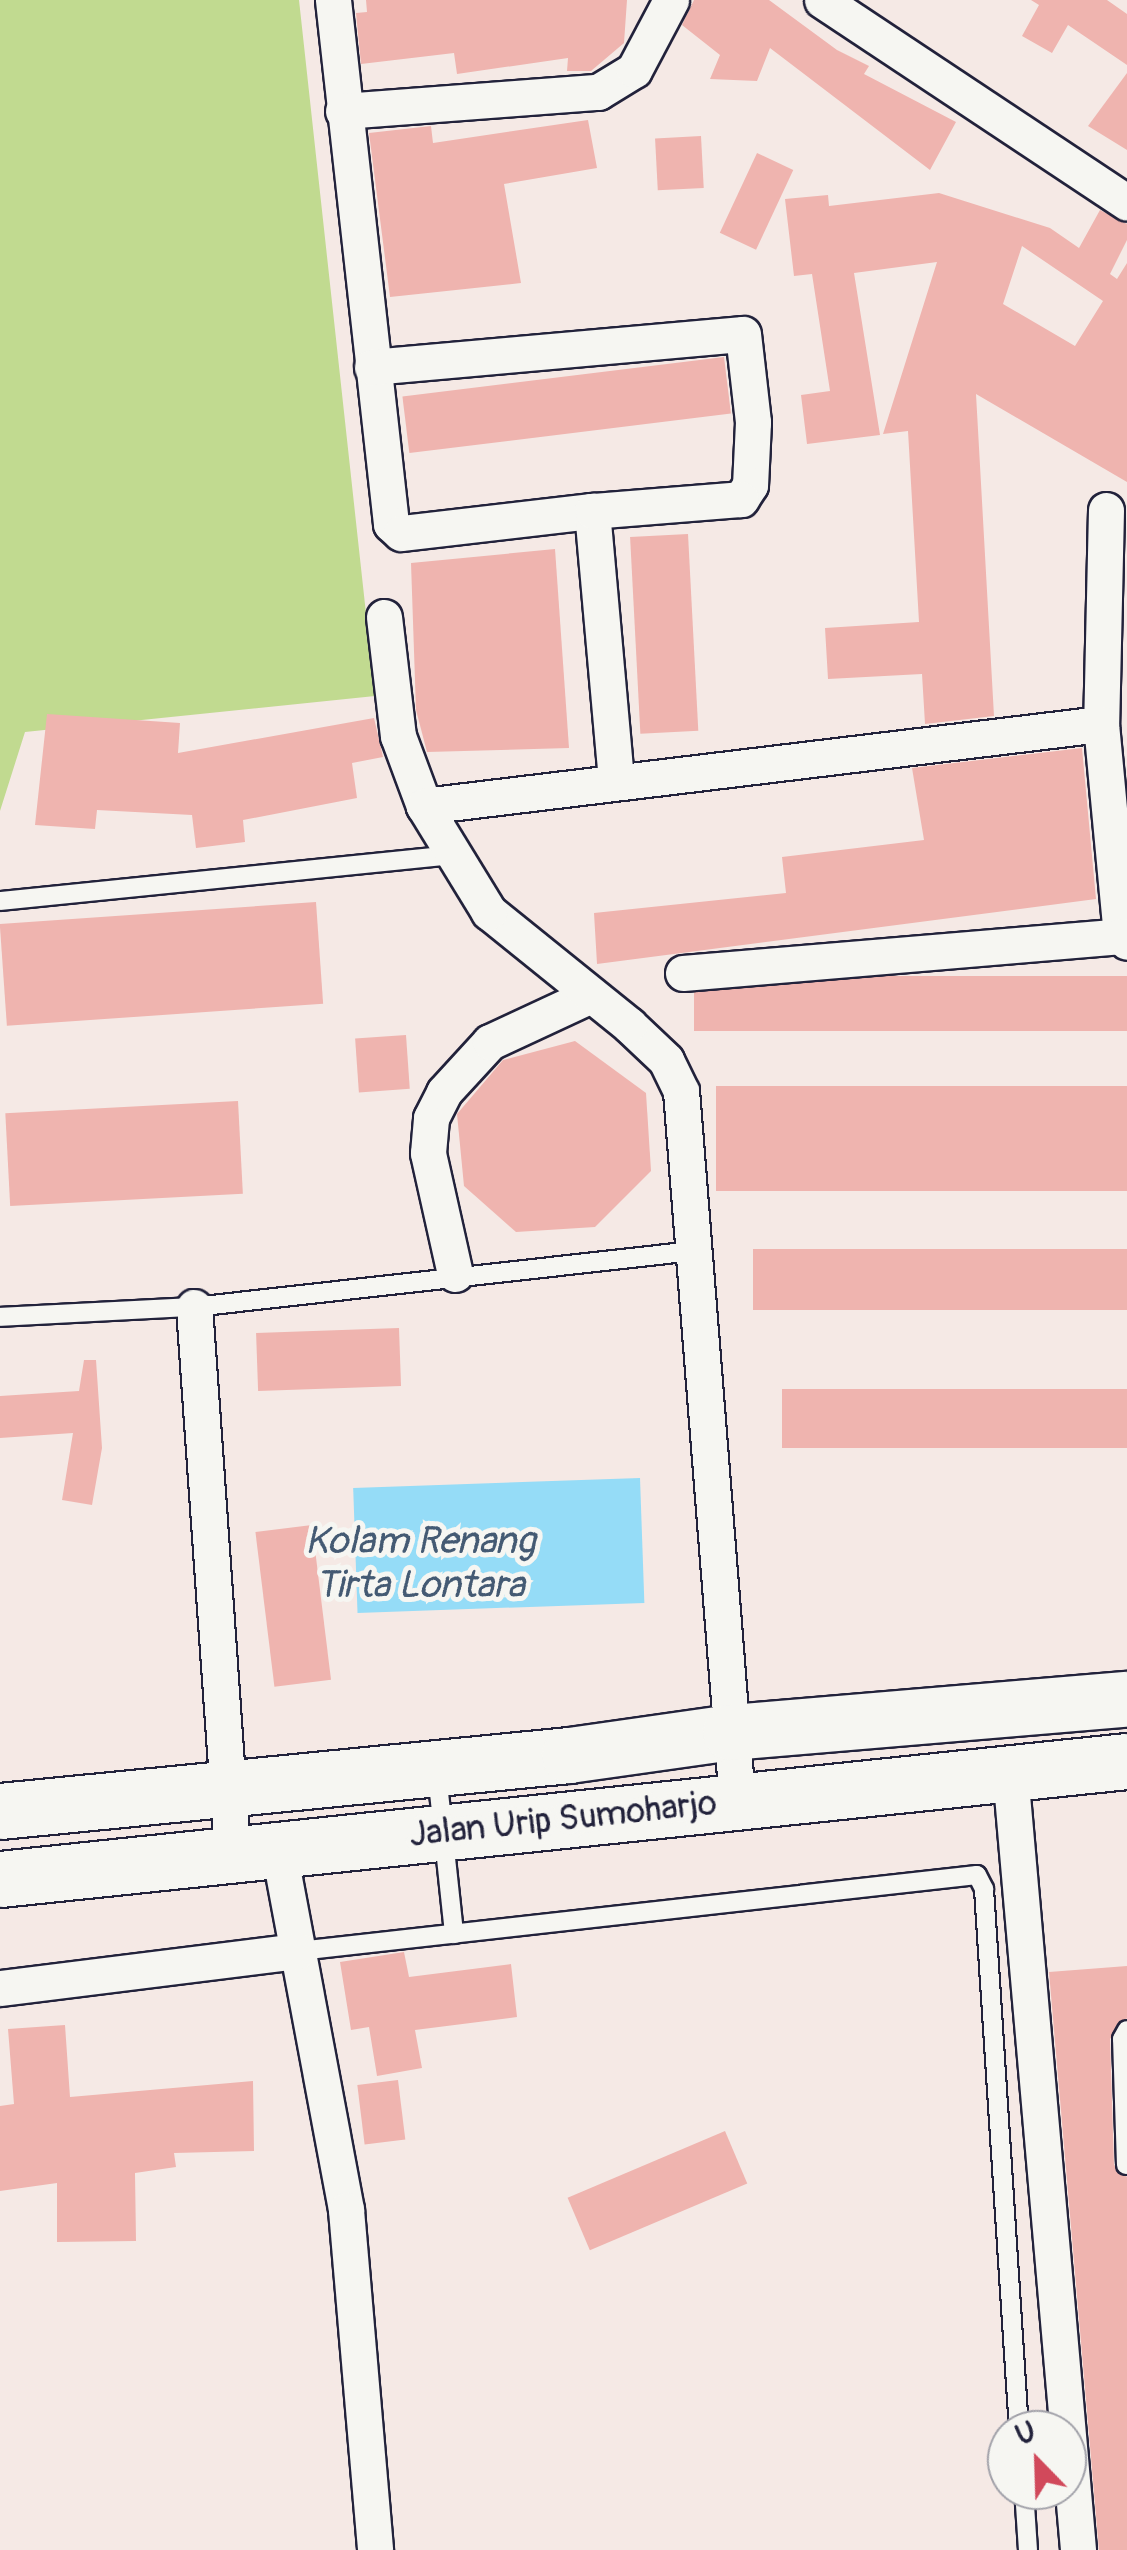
<!DOCTYPE html>
<html>
<head>
<meta charset="utf-8">
<style>
	body { margin:0 }
	#map { position:relative; width:1127px; height:2550px; overflow:hidden; background:#f5e9e5; font-family:Pangolin,sans-serif }
	div>[style] { position:absolute }
	.green>* { inset:0; background:#c1da90 }
	.water>* { inset:0; background:#95dcf7; transform-origin:0 0 }
	.building>* { inset:0; background:#efb4af; transform-origin:0 0 }
	.roads { filter:drop-shadow(2px 0 #22223b) drop-shadow(-2px 0 #22223b) drop-shadow(0 2px #22223b) drop-shadow(0 -2px #22223b) }
	.service>* { height:18px; margin:-9px; padding:0 9px; transform-origin:9px; border-radius:9px; background:#f6f6f2 }
	.minor>* { height:35px; margin:-17.5px; padding:0 17.5px; transform-origin:17.5px; border-radius:17.5px; background:#f6f6f2 }
	.trunk>* { height:55px; margin:-27.5px; padding:0 27.5px; transform-origin:27.5px; border-radius:27.5px; background:#f6f6f2 }
	span { translate:-50% -50%; white-space:nowrap; text-align:center; line-height:1.15; -webkit-text-stroke:10px #f6f6f2; paint-order:stroke }
	.street-label { font-size:35px; color:#22223b }
	.water-label { font-size:38px; color:#445a73; font-style:italic }
	.north { position:absolute; left:987px; top:2410px; width:100px; height:100px; box-sizing:border-box; background:#f6f6f2; border:2px solid #a1a1a9; border-radius:50%; rotate:337deg; font-size:28px; font-weight:700; line-height:40px; text-align:center; color:#22223b }
	.north::after { content:''; display:block; margin:auto; width:35px; height:45px; background:#d1495b; clip-path:polygon(50% 0,100% 100%,50% 72%,0 100%) }
</style>
</head>
<body>
<div id="map">
	<div class="green">
		<div style="clip-path:polygon(0 0,299px 0,375px 696px,25px 732px,0 811px)"></div>
	</div>
	<div class="water">
		<div style="left:640px;top:1478px;width:125px;height:287px;rotate:88deg"></div>
	</div>
	<div class="building">
		<div style="clip-path:polygon(366px 0,627px 0,624px 43px,591px 71px,567px 71px,568px 58px,457px 74px,454px 53px,361px 64px,356px 13px,367px 12px)"></div>
		<div style="clip-path:polygon(694px 0,769px 0,837px 50px,869px 66px,864px 74px,956px 122px,930px 170px,770px 48px,757px 81px,710px 79px,720px 55px,682px 25px)"></div>
		<div style="clip-path:polygon(1031px 0,1107px 0,1127px 14px,1127px 65px,1068px 25px,1052px 53px,1022px 36px,1039px 5px)"></div>
		<div style="clip-path:polygon(1127px 73px,1127px 150px,1088px 126px)"></div>
		<div style="clip-path:polygon(588px 120px,597px 168px,504px 184px,521px 283px,390px 297px,369px 133px,431px 126px,433px 143px)"></div>
		<div style="left:701px;top:136px;width:52px;height:46px;rotate:87deg"></div>
		<div style="left:757px;top:153px;width:40px;height:88px;rotate:25deg"></div>
		<div style="clip-path:polygon(evenodd,939px 193px,1050px 228px,1079px 248px,1100px 210px,1127px 224px,1127px 240px,1110px 274px,1117px 279px,1127px 263px,1127px 482px,976px 394px,994px 716px,925px 724px,922px 674px,828px 679px,825px 628px,919px 622px,908px 431px,883px 434px,937px 262px,854px 273px,880px 435px,807px 444px,801px 395px,830px 391px,812px 274px,794px 276px,785px 199px,828px 195px,829px 206px,939px 193px,1022px 246px,1103px 301px,1075px 346px,1003px 304px,1022px 246px)"></div>
		<div style="left:724px;top:357px;width:57px;height:324px;rotate:83deg"></div>
		<div style="left:688px;top:534px;width:197px;height:58px;rotate:87deg"></div>
		<div style="clip-path:polygon(555px 549px,569px 748px,427px 752px,416px 710px,411px 563px)"></div>
		<div style="clip-path:polygon(47px 714px,180px 723px,178px 753px,374px 718px,383px 757px,352px 763px,357px 798px,243px 820px,245px 842px,196px 848px,192px 815px,97px 810px,95px 829px,35px 825px)"></div>
		<div style="clip-path:polygon(1082px 748px,1096px 899px,597px 964px,594px 913px,786px 893px,782px 857px,924px 840px,912px 768px)"></div>
		<div style="left:316px;top:902px;width:102px;height:317px;rotate:86deg"></div>
		<div style="left:1127px;top:976px;width:55px;height:433px;rotate:90deg"></div>
		<div style="left:406px;top:1035px;width:54px;height:51px;rotate:86deg"></div>
		<div style="clip-path:polygon(575px 1041px,646px 1093px,651px 1171px,595px 1227px,516px 1232px,464px 1186px,457px 1114px,503px 1060px)"></div>
		<div style="left:1127px;top:1086px;width:105px;height:411px;rotate:90deg"></div>
		<div style="left:238px;top:1101px;width:93px;height:233px;rotate:87deg"></div>
		<div style="left:1127px;top:1249px;width:61px;height:374px;rotate:90deg"></div>
		<div style="left:399px;top:1328px;width:58px;height:143px;rotate:88deg"></div>
		<div style="clip-path:polygon(84px 1360px,96px 1360px,102px 1448px,92px 1505px,62px 1500px,73px 1433px,0 1438px,0 1396px,79px 1391px)"></div>
		<div style="left:1127px;top:1389px;width:59px;height:345px;rotate:90deg"></div>
		<div style="left:312px;top:1525px;width:156px;height:57px;rotate:83deg"></div>
		<div style="clip-path:polygon(404px 1952px,409px 1977px,511px 1964px,517px 2017px,415px 2030px,422px 2068px,377px 2076px,369px 2027px,351px 2030px,340px 1962px)"></div>
		<div style="clip-path:polygon(1127px 1966px,1127px 2018px,1110px 2039px,1114px 2165px,1127px 2177px,1127px 2550px,1099px 2550px,1049px 1972px)"></div>
		<div style="clip-path:polygon(65px 2025px,70px 2097px,253px 2081px,254px 2151px,174px 2153px,176px 2167px,135px 2173px,136px 2241px,57px 2242px,57px 2183px,0 2191px,0 2106px,14px 2104px,8px 2029px)"></div>
		<div style="left:398px;top:2080px;width:60px;height:41px;rotate:83deg"></div>
		<div style="left:725px;top:2131px;width:57px;height:171px;rotate:67deg"></div>
	</div>
	<div class="roads">
		<div class="service">
			<div style="left:0;top:901px;width:451px;rotate:-5.8deg"></div>
			<div style="left:0;top:1317px;width:194px;rotate:-3deg"></div>
			<div style="left:194px;top:1307px;width:502px;rotate:-6.4deg"></div>
			<div style="left:437px;top:1774px;width:161px;rotate:83.9deg"></div>
			<div style="left:299px;top:1951px;width:682px;rotate:-6.4deg"></div>
			<div style="left:977px;top:1875px;width:16px;rotate:63deg"></div>
			<div style="left:984px;top:1889px;width:542px;rotate:86.3deg"></div>
			<div style="left:1126px;top:2165px;width:126px;rotate:-91.8deg"></div>
			<div style="left:1122px;top:2039px;width:10px;rotate:-61deg"></div>
			<div style="left:1024px;top:2490px;width:60px;rotate:86.2deg"></div>
		</div>
		<div class="minor">
			<div style="left:333px;top:0;width:527px;rotate:83.68deg"></div>
			<div style="left:391px;top:524px;width:13px;rotate:42deg"></div>
			<div style="left:401px;top:533px;width:192px;rotate:-6.6deg"></div>
			<div style="left:592px;top:511px;width:268px;rotate:84.9deg"></div>
			<div style="left:822px;top:0;width:366px;rotate:33.6deg"></div>
			<div style="left:343px;top:111px;width:256px;rotate:-4.3deg"></div>
			<div style="left:598px;top:92px;width:42px;rotate:-31.4deg"></div>
			<div style="left:634px;top:70px;width:79px;rotate:-62.1deg"></div>
			<div style="left:372px;top:367px;width:372px;rotate:-5.1deg"></div>
			<div style="left:743px;top:334px;width:89px;rotate:83.5deg"></div>
			<div style="left:753px;top:422px;width:63px;rotate:92.7deg"></div>
			<div style="left:750px;top:485px;width:17px;rotate:123deg"></div>
			<div style="left:741px;top:499px;width:149px;rotate:175.4deg"></div>
			<div style="left:1106px;top:510px;width:214px;rotate:91.3deg"></div>
			<div style="left:1101px;top:724px;width:213px;rotate:84.6deg"></div>
			<div style="left:384px;top:617px;width:120px;rotate:83.3deg"></div>
			<div style="left:398px;top:736px;width:75px;rotate:69.6deg"></div>
			<div style="left:683px;top:973px;width:440px;rotate:-4.8deg"></div>
			<div style="left:1121px;top:936px;width:8px;rotate:45deg"></div>
			<div style="left:455px;top:1274px;width:124px;rotate:-102.6deg"></div>
			<div style="left:428px;top:1153px;width:35px;rotate:-85deg"></div>
			<div style="left:431px;top:1118px;width:29px;rotate:-63deg"></div>
			<div style="left:444px;top:1092px;width:68px;rotate:-47.4deg"></div>
			<div style="left:490px;top:1042px;width:109px;rotate:-24.9deg"></div>
			<div style="left:194px;top:1307px;width:544px;rotate:86deg"></div>
			<div style="left:1010px;top:1772px;width:781px;rotate:85deg"></div>
			<div style="left:737px;top:1801px;width:712px;rotate:-94.51deg"></div>
			<div style="left:681px;top:1091px;width:34px;rotate:-116deg"></div>
			<div style="left:666px;top:1060px;width:51px;rotate:-136.6deg"></div>
			<div style="left:629px;top:1025px;width:180px;rotate:-141.1deg"></div>
			<div style="left:489px;top:912px;width:124px;rotate:-121.5deg"></div>
			<div style="left:424px;top:806px;width:682px;rotate:-6.91deg"></div>
			<div style="left:278px;top:1846px;width:370px;rotate:79.4deg"></div>
			<div style="left:346px;top:2210px;width:341px;rotate:85.1deg"></div>
			<div style="left:0;top:1988px;width:301px;rotate:-7.1deg"></div>
		</div>
		<div class="trunk">
			<div style="left:0;top:1811px;width:572px;rotate:-5.62deg"></div>
			<div style="left:569px;top:1755px;width:163px;rotate:-8.1deg"></div>
			<div style="left:730px;top:1732px;width:398px;rotate:-4.8deg"></div>
			<div style="left:0;top:1879px;width:1133px;rotate:-5.98deg"></div>
		</div>
	</div>
	<div class="street-label">
		<span style="left:563px;top:1819px;rotate:-6deg">Jalan Urip Sumoharjo</span>
	</div>
	<div class="water-label">
		<span style="left:420px;top:1564px">Kolam Renang<br>Tirta Lontara</span>
	</div>
	<div class="north">U</div>
</div>
</body>
</html>
